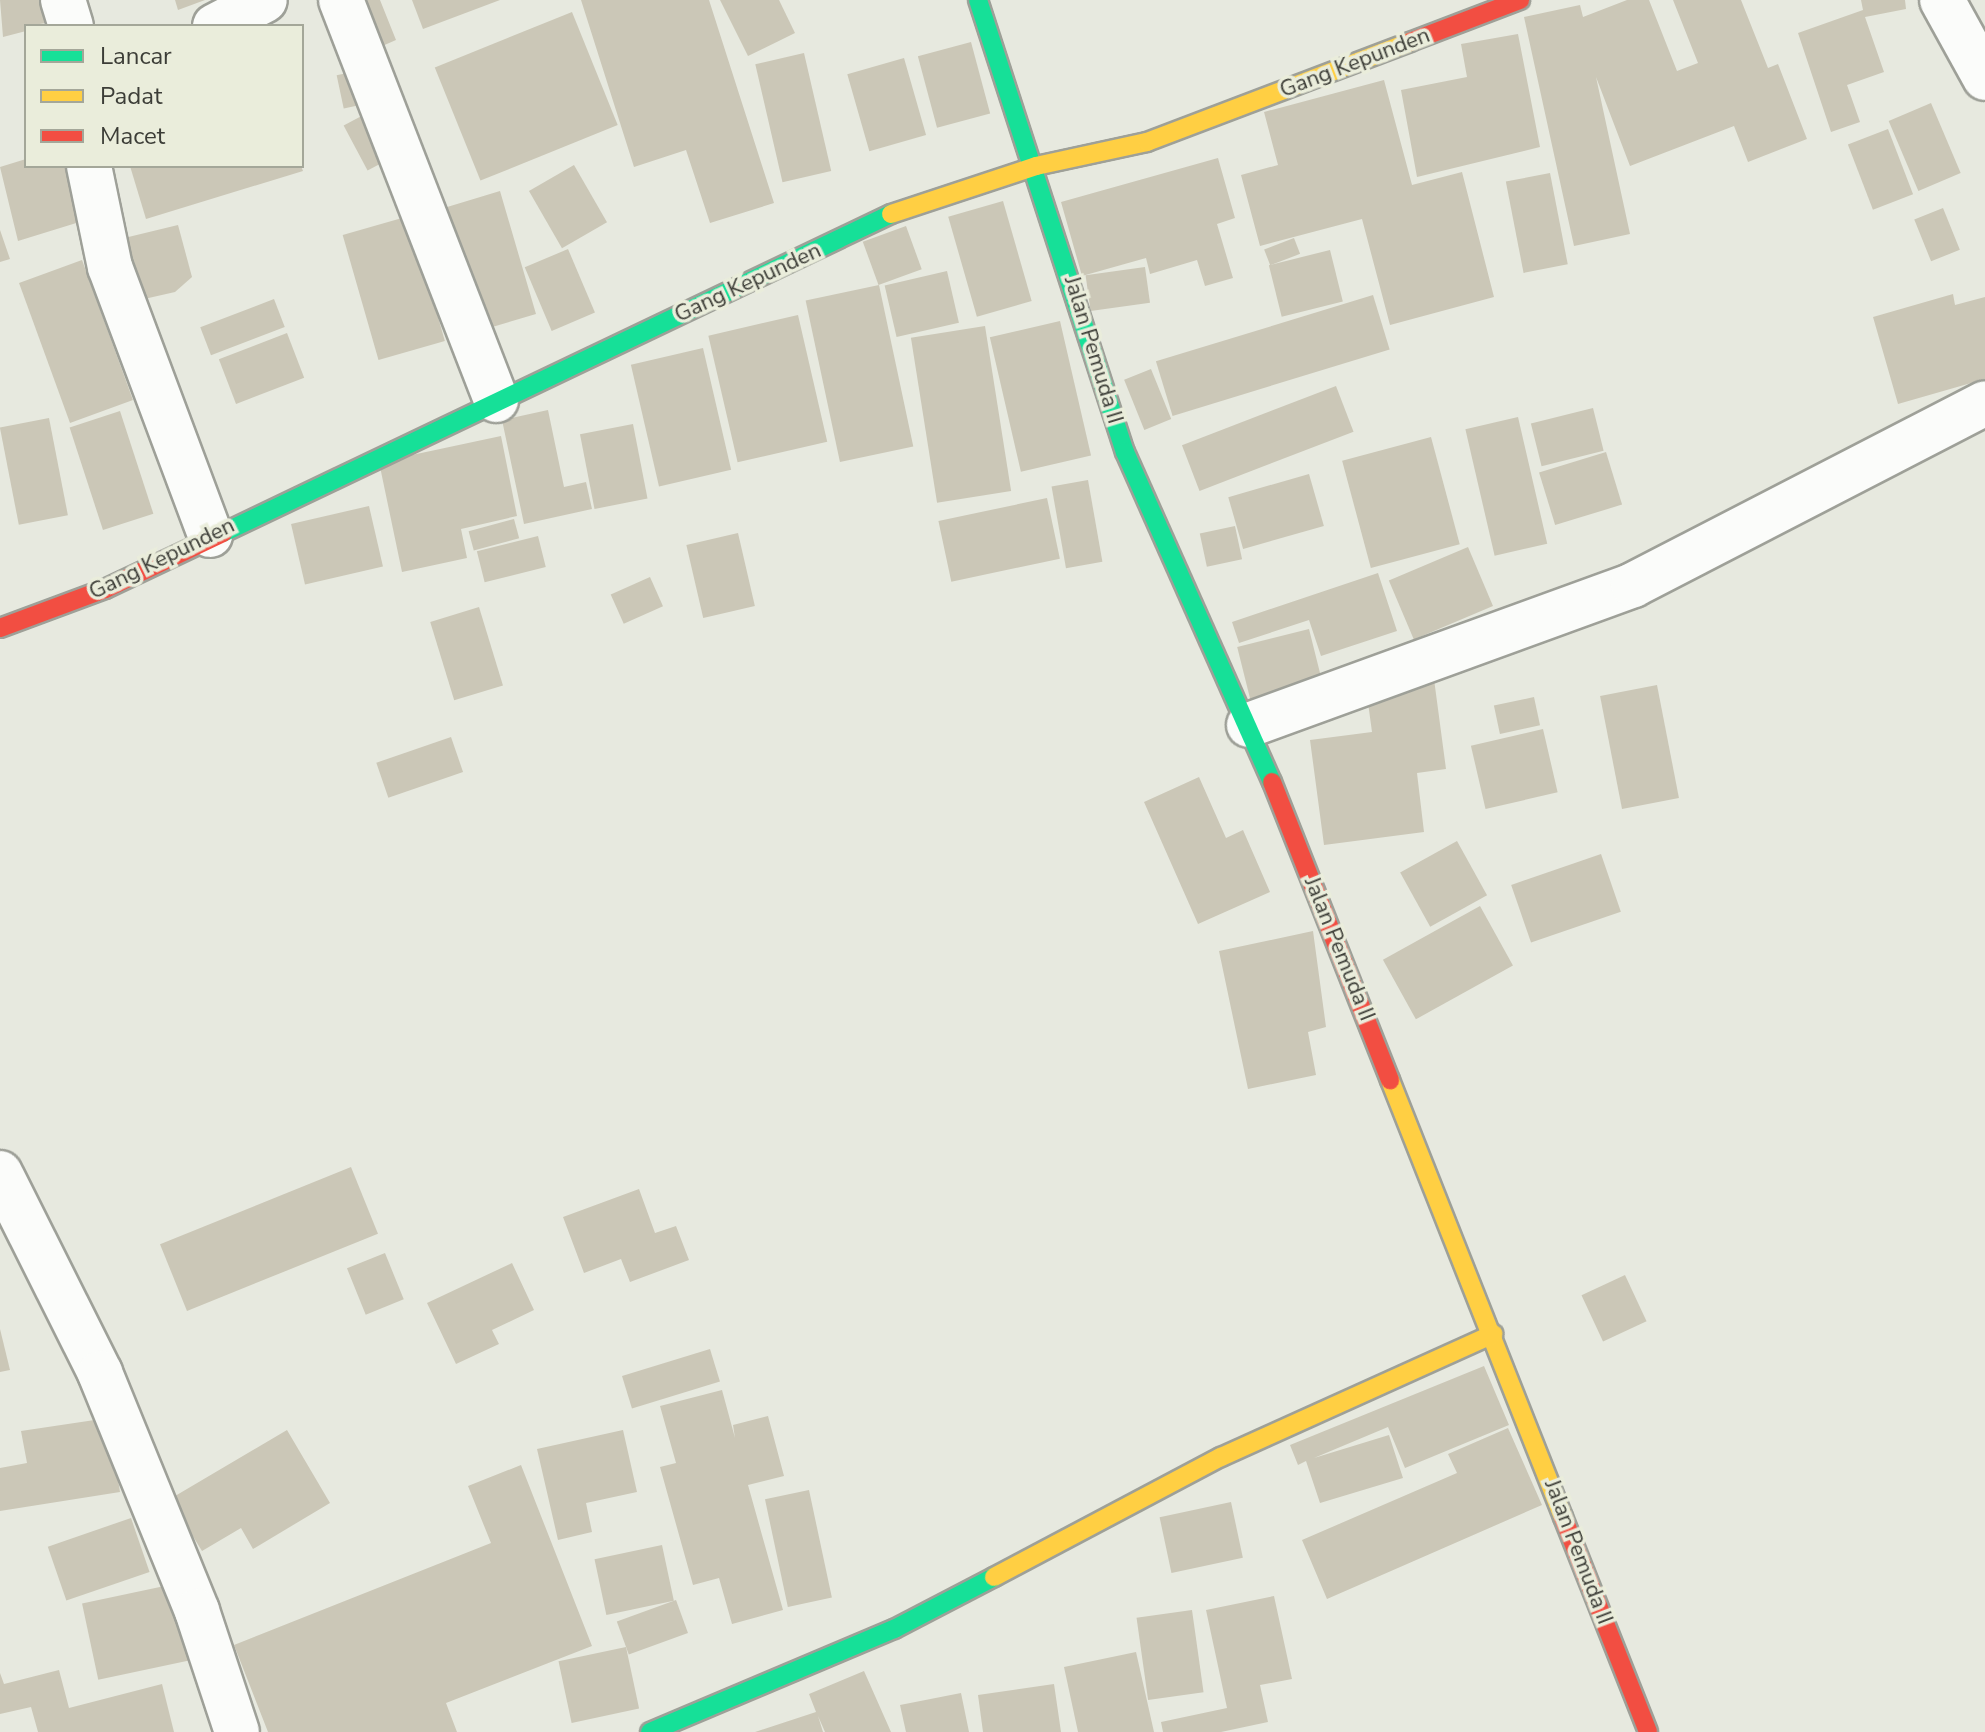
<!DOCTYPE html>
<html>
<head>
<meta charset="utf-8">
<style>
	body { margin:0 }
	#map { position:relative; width:1985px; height:1732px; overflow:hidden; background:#e7e9df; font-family:"Nunito Sans",sans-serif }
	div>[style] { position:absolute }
	.building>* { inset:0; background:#cbc7b7; transform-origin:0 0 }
	.roads { filter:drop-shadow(2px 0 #9ea098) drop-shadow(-2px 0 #9ea098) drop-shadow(0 2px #9ea098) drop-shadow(0 -2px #9ea098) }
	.street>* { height:44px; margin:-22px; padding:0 22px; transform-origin:22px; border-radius:22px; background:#fbfcfa }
	.fast>* { height:18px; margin:-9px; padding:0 9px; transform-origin:9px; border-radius:9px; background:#16e098 }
	.slow>* { height:18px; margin:-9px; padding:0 9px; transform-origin:9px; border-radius:9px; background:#ffcf43 }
	.jam>* { height:18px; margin:-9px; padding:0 9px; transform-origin:9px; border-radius:9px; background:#f24e42 }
	span { translate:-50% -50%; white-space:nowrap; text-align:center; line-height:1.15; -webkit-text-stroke:7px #eaeddb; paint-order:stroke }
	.street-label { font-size:22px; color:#3c3d37 }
	.legend { position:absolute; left:24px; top:24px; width:280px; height:144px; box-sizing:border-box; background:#eaeddb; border:2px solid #a4a799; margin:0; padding:10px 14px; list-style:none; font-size:24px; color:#3c3d37 }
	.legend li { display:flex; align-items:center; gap:16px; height:40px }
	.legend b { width:40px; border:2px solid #a4a799 }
</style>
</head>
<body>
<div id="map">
	<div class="building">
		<div style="clip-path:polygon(0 0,54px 0,60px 21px,26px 26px,26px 31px,3px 37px)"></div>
		<div style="clip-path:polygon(175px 0,205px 0,178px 10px)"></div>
		<div style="clip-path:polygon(360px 0,380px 0,396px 40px,373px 50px)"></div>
		<div style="clip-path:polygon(412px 0,500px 0,423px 29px)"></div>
		<div style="clip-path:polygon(581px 0,709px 0,774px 203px,710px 223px,686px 150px,634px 167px)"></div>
		<div style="clip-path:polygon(720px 0,779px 0,795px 33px,748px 56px)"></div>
		<div style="clip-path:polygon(1627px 0,1649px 0,1677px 71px,1698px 63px,1673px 0,1741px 0,1768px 68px,1778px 64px,1807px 139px,1748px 162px,1734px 126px,1630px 166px,1596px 77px,1630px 234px,1574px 246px,1524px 17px,1580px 5px,1583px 17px)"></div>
		<div style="clip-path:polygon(1861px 0,1905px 0,1906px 9px,1865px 17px,1884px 72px,1847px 85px,1860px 122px,1831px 132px,1798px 33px,1863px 10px)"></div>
		<div style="left:572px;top:12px;width:122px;height:148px;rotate:68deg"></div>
		<div style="clip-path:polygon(1518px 34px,1540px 147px,1417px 177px,1401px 90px,1467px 77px,1461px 44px)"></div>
		<div style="left:971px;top:42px;width:74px;height:55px;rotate:75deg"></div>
		<div style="left:804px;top:53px;width:121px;height:50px;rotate:77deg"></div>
		<div style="left:904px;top:58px;width:80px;height:59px;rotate:74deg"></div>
		<div style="left:366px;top:69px;width:34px;height:30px;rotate:78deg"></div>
		<div style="clip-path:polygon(1384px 80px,1412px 185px,1462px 172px,1494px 297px,1390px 325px,1362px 219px,1260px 246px,1241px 175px,1278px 165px,1264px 112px)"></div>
		<div style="left:1931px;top:103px;width:76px;height:46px;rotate:67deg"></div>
		<div style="left:371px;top:111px;width:51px;height:31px;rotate:62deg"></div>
		<div style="left:1888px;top:129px;width:70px;height:43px;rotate:69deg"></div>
		<div style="clip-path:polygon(1218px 158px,1235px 218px,1217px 224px,1233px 278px,1205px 286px,1197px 260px,1150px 274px,1146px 258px,1082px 276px,1061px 202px)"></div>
		<div style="clip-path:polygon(26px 159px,26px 166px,69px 166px,86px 220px,18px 241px,0 167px)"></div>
		<div style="left:574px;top:165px;width:66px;height:52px;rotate:60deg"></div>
		<div style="clip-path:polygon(130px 166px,301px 166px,303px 171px,146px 219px)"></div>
		<div style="left:1550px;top:173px;width:93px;height:45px;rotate:79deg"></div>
		<div style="clip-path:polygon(500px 191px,536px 314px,489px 328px,479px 294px,460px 300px,434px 211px)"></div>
		<div style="left:1003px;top:201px;width:104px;height:57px;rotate:74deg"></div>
		<div style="left:1943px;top:208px;width:45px;height:31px;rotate:68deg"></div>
		<div style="left:409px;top:216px;width:130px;height:69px;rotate:74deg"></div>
		<div style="clip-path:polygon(178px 225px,192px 277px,175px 292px,131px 302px,116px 240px)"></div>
		<div style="left:906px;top:226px;width:46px;height:46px;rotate:70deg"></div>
		<div style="clip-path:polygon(0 230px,10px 259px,0 262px)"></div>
		<div style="left:1294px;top:238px;width:17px;height:32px;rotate:69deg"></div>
		<div style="left:568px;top:249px;width:69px;height:47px;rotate:67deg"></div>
		<div style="left:1330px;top:250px;width:53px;height:63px;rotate:76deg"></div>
		<div style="left:82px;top:260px;width:149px;height:67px;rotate:70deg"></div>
		<div style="left:1145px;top:267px;width:36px;height:60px;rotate:82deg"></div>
		<div style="left:947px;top:271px;width:53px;height:64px;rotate:77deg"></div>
		<div style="left:879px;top:285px;width:165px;height:75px;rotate:78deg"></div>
		<div style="clip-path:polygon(1953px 294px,1955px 305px,1985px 297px,1985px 379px,1898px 404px,1873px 317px)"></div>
		<div style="left:1373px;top:295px;width:57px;height:227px;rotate:73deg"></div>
		<div style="left:274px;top:299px;width:30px;height:79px;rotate:69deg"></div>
		<div style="left:798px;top:315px;width:130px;height:92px;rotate:77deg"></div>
		<div style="left:1060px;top:321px;width:138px;height:72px;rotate:77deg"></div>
		<div style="left:985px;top:326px;width:167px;height:75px;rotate:81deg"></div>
		<div style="left:287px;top:333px;width:48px;height:73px;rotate:69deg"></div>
		<div style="left:703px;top:348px;width:125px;height:74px;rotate:77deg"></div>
		<div style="left:1151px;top:369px;width:54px;height:29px;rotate:68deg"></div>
		<div style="left:1336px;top:386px;width:49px;height:165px;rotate:69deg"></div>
		<div style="left:1593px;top:408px;width:44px;height:64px;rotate:76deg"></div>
		<div style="clip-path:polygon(548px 410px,564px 487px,586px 482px,592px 509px,524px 524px,502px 420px)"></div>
		<div style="left:120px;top:411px;width:108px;height:53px;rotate:72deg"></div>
		<div style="left:1518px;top:417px;width:130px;height:54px;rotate:77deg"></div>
		<div style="left:49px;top:418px;width:99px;height:50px;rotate:79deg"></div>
		<div style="left:633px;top:424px;width:76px;height:54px;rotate:79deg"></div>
		<div style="clip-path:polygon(501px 436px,517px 516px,461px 529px,467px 558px,402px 572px,379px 462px)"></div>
		<div style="left:1431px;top:437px;width:111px;height:92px;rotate:75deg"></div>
		<div style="left:1606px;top:452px;width:55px;height:70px;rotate:73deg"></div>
		<div style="left:1309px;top:474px;width:54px;height:84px;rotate:74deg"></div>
		<div style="left:1088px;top:480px;width:83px;height:37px;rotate:80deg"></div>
		<div style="left:1047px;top:498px;width:62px;height:111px;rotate:78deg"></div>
		<div style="left:369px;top:506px;width:62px;height:80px;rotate:77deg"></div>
		<div style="left:514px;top:519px;width:20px;height:47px;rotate:75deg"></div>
		<div style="left:1235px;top:526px;width:34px;height:36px;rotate:78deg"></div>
		<div style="left:738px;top:533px;width:75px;height:53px;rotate:77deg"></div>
		<div style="left:538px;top:536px;width:32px;height:63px;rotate:76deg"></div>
		<div style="left:1468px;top:547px;width:64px;height:86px;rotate:67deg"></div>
		<div style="clip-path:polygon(1378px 573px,1397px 631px,1321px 656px,1309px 620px,1239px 643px,1232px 622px)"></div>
		<div style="left:650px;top:577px;width:32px;height:43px;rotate:66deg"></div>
		<div style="left:479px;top:607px;width:82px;height:51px;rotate:73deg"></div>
		<div style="left:1309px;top:629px;width:56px;height:74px;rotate:76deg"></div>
		<div style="clip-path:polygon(1434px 679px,1446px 769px,1417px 773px,1424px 832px,1324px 845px,1310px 740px,1372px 732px,1366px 688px)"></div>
		<div style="left:1657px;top:685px;width:115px;height:58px;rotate:79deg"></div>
		<div style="left:1534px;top:697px;width:29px;height:41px;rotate:78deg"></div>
		<div style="left:1543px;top:729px;width:65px;height:74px;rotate:77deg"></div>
		<div style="left:451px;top:737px;width:37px;height:79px;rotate:71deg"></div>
		<div style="clip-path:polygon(1199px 777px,1226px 838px,1243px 830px,1270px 892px,1198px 924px,1144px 802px)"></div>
		<div style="left:1457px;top:841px;width:62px;height:65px;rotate:61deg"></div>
		<div style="left:1601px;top:854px;width:61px;height:95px;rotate:71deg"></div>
		<div style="left:1480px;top:906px;width:68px;height:111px;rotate:61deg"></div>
		<div style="clip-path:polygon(1313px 931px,1326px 1027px,1308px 1032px,1316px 1075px,1248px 1089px,1219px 951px)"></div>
		<div style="left:351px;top:1167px;width:72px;height:206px;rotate:68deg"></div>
		<div style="clip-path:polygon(639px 1189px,655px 1233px,676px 1226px,689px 1260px,630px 1282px,621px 1259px,584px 1273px,563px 1217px)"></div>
		<div style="left:385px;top:1253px;width:50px;height:41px;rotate:68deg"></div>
		<div style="clip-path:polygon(512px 1263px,534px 1310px,492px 1330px,499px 1344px,456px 1364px,427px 1303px)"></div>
		<div style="left:1625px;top:1275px;width:51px;height:48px;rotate:65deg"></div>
		<div style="clip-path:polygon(0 1329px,10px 1370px,0 1372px)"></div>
		<div style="left:710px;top:1349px;width:34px;height:92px;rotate:73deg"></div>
		<div style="clip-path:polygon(1484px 1366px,1509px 1425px,1405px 1468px,1388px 1427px,1314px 1458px,1389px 1435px,1403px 1478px,1320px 1503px,1306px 1461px,1298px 1465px,1290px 1445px)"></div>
		<div style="clip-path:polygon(722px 1390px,735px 1438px,733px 1425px,768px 1416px,784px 1476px,748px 1485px,783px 1610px,732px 1624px,719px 1578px,693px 1585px,660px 1467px,676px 1463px,660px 1406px)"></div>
		<div style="clip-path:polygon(108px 1418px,120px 1492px,0 1511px,0 1468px,27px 1463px,21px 1431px)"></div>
		<div style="clip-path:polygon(1508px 1428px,1542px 1505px,1327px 1599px,1302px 1540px,1457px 1473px,1448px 1454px)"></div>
		<div style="clip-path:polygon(287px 1430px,330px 1503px,253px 1549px,241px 1528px,202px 1551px,170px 1499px)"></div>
		<div style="clip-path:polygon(623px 1430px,637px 1492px,586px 1503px,592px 1532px,558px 1540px,537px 1449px)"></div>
		<div style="clip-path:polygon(521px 1465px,592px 1646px,446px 1703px,457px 1732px,268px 1732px,234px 1645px,491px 1543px,468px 1486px)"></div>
		<div style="left:809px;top:1490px;width:110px;height:45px;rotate:78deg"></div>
		<div style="left:1231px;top:1502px;width:57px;height:73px;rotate:78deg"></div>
		<div style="left:131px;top:1518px;width:57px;height:88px;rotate:71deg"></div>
		<div style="left:662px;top:1545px;width:57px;height:69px;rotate:78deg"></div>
		<div style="left:174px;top:1584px;width:78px;height:94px;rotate:78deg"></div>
		<div style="clip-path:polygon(1274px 1596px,1292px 1679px,1260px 1685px,1268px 1722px,1221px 1732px,1163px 1732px,1161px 1722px,1227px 1708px,1206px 1610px)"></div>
		<div style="left:676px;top:1600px;width:35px;height:63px;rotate:70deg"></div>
		<div style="left:1192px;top:1610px;width:83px;height:56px;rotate:82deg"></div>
		<div style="left:626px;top:1647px;width:63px;height:69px;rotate:78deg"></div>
		<div style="clip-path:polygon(1136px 1652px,1154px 1732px,1078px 1732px,1064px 1667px)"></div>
		<div style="clip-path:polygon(59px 1670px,69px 1708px,162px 1684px,174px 1732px,38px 1732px,31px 1707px,0 1714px,0 1673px,4px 1684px)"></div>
		<div style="clip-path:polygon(864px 1671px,891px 1732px,825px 1732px,818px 1716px,823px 1732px,755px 1732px,816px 1712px,809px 1694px)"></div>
		<div style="clip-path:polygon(1054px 1684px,1061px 1732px,983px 1732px,978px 1695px)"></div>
		<div style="clip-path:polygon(961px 1693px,969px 1732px,906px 1732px,900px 1705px)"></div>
	</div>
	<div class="roads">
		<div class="street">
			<div style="left:63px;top:0;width:27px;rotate:73deg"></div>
			<div style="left:341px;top:0;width:429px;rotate:68.8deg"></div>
			<div style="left:1942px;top:0;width:89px;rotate:61.1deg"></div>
			<div style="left:215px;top:26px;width:56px;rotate:-27.5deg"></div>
			<div style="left:89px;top:166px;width:103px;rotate:78.3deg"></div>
			<div style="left:110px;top:267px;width:286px;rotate:69.5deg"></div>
			<div style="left:1249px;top:725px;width:409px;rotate:-20deg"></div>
			<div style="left:1633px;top:585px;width:396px;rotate:-27.3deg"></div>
			<div style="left:0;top:1173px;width:224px;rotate:63.4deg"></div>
			<div style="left:100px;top:1373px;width:257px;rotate:67.8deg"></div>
			<div style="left:197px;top:1611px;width:127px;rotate:71.7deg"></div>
		</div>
		<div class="fast">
			<div style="left:978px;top:0;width:475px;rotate:72deg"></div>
			<div style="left:1125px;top:452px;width:361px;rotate:66deg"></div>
			<div style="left:223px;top:533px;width:740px;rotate:-25.53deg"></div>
			<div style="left:650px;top:1732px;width:265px;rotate:-22.9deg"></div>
			<div style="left:894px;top:1629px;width:113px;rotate:-27.5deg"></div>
		</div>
		<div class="slow">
			<div style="left:891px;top:214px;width:153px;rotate:-18.3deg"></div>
			<div style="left:1036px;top:166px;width:114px;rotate:-12.2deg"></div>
			<div style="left:1147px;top:142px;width:281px;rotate:-20.8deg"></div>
			<div style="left:1390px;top:1080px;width:470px;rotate:68.4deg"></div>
			<div style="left:994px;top:1577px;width:257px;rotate:-27.9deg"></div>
			<div style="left:1221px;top:1457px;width:299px;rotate:-24.3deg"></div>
		</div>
		<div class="jam">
			<div style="left:1410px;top:42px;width:118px;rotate:-20.9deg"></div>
			<div style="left:0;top:628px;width:112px;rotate:-20.4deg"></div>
			<div style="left:105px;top:589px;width:131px;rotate:-25.4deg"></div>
			<div style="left:1272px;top:782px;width:321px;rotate:68.4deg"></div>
			<div style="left:1563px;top:1517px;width:231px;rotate:68.4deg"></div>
		</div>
	</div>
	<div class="street-label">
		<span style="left:1355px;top:63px;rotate:-21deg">Gang Kepunden</span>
		<span style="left:748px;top:283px;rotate:-25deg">Gang Kepunden</span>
		<span style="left:1093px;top:350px;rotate:73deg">Jalan Pemuda II</span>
		<span style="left:162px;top:559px;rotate:-26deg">Gang Kepunden</span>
		<span style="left:1339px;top:949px;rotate:68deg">Jalan Pemuda II</span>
		<span style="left:1578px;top:1552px;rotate:69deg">Jalan Pemuda II</span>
	</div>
	<ul class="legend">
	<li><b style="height:10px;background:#16e098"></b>Lancar</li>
	<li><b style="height:10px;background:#ffcf43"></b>Padat</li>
	<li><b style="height:10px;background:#f24e42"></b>Macet</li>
	</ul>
</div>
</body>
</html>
